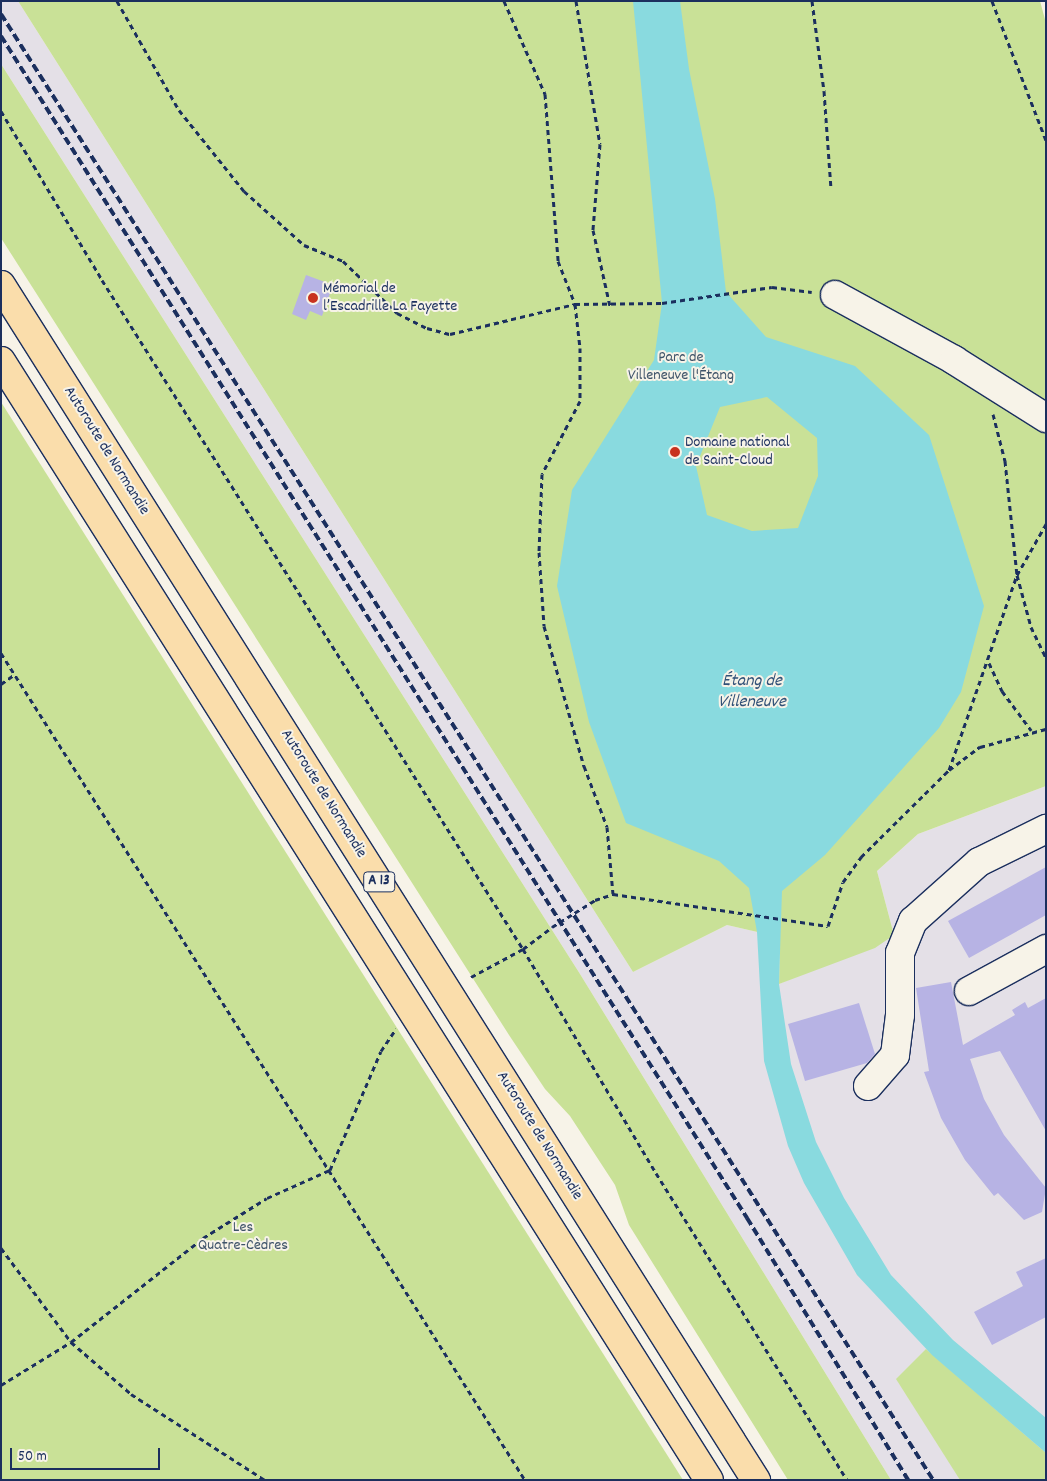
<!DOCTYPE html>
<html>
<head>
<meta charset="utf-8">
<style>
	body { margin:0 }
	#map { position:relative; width:1047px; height:1481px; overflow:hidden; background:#f7f3e8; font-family:Dekko,sans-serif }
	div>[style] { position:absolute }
	.built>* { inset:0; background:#e4e0e7 }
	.green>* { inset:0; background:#c9e197 }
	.water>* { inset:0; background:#89dadf }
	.building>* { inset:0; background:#b7b3e4 }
	.path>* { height:3px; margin-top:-1.5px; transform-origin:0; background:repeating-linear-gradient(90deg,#1b2f5e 0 5px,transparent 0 9px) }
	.roads { filter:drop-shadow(1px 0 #1b2f5e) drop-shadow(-1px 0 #1b2f5e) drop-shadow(0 1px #1b2f5e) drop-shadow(0 -1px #1b2f5e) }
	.minor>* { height:28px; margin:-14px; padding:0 14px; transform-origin:14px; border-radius:14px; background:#f7f3e8 }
	.highway>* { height:28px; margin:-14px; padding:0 14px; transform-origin:14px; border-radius:14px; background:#faddab }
	.rail>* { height:4px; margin-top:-2px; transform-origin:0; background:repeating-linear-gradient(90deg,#1b2f5e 0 8px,transparent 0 12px) }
	.path-bridge>* { height:3px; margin-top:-1.5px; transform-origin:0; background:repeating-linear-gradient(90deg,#1b2f5e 0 5px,transparent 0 9px) }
	.dots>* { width:14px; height:14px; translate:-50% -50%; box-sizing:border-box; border:2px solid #f7f3e8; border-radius:50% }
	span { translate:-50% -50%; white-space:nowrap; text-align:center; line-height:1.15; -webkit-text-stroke:4px #f7f3e8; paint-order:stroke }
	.shield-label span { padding:1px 4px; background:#f7f3e8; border:1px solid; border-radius:4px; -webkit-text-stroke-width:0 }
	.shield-label { font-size:15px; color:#1b2f5e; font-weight:700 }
	.poi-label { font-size:16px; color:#1b2f5e }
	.left { translate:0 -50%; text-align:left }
	.park-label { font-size:16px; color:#3e5369 }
	.street-label { font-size:16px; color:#1b2f5e }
	.water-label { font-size:18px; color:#315178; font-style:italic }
	.frame { position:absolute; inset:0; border:2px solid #1b2f5e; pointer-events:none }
	.scale { position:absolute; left:10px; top:1448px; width:150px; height:22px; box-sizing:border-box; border:2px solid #1b2f5e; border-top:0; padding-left:6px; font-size:15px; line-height:18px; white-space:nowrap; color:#1b2f5e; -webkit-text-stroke:4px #f7f3e8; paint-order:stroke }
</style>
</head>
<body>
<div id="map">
	<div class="built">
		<div style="clip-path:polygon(1px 1px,18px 1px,633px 972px,727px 925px,780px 937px,779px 984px,894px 935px,877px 871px,918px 834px,1046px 786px,1046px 1480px,891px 1480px,580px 974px,1px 64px)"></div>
	</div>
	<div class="green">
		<div style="clip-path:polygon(18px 1px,1040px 1px,1046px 23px,1046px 786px,918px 834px,877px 871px,894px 935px,875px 948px,779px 984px,780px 937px,727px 925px,633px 972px)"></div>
		<div style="clip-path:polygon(1px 64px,580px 974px,891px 1480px,788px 1480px,629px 1225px,615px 1185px,570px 1116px,545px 1089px,509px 1035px,1px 238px)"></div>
		<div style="clip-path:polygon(1px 402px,683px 1480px,1px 1480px)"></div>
		<div style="clip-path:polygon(926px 1349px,1046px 1453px,1046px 1480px,960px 1480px,896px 1379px)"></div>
	</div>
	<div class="water">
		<div style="clip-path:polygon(evenodd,633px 1px,680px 1px,689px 69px,715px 199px,726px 292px,766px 337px,855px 366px,929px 435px,984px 606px,961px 692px,939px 728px,825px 855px,782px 891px,779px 984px,791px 1064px,816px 1142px,844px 1198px,891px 1275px,953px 1340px,1046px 1418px,1046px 1453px,932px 1355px,857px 1275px,804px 1183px,788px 1146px,764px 1061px,757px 932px,749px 888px,719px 861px,626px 823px,589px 722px,557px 586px,572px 490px,654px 360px,662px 303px,633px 1px,767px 397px,817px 438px,818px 476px,798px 528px,752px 531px,707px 515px,696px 466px,720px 407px,767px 397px)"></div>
	</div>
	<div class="building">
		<div style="clip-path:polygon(306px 275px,333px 285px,322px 316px,310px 311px,306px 320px,292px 314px)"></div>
		<div style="clip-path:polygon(1046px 867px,1046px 915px,969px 958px,948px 921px)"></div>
		<div style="clip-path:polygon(951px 982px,963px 1045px,1015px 1015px,1012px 1010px,1025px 1002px,1028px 1008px,1046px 998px,1046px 1131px,1000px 1051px,970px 1059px,984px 1099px,1004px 1135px,1046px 1188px,1042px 1212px,1024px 1220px,998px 1193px,994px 1196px,965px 1160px,941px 1118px,924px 1072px,929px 1071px,916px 988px)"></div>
		<div style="clip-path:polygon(859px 1003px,875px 1054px,867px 1063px,805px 1081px,788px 1024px)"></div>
		<div style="clip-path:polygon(1046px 1258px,1046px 1317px,992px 1345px,974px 1312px,1023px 1286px,1016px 1272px)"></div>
	</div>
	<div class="path">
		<div style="left:117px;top:1px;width:125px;rotate:60.4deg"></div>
		<div style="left:179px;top:110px;width:104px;rotate:51.3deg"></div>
		<div style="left:244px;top:191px;width:81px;rotate:42deg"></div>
		<div style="left:304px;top:245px;width:42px;rotate:22.3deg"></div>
		<div style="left:343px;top:261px;width:75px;rotate:43.9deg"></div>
		<div style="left:397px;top:313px;width:34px;rotate:27deg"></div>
		<div style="left:427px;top:328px;width:24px;rotate:15deg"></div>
		<div style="left:450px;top:334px;width:129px;rotate:-13.5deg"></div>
		<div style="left:575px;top:304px;width:87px;rotate:-0.7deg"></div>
		<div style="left:662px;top:303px;width:111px;rotate:-8.3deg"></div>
		<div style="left:772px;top:287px;width:40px;rotate:7.1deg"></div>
		<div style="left:504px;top:1px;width:102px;rotate:66.2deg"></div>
		<div style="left:545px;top:94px;width:168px;rotate:85.5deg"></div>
		<div style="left:558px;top:261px;width:46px;rotate:68.4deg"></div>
		<div style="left:575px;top:304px;width:44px;rotate:83.5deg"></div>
		<div style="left:580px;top:348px;width:53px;rotate:90deg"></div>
		<div style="left:580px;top:401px;width:82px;rotate:117.5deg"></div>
		<div style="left:542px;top:474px;width:78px;rotate:92.2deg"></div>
		<div style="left:539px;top:552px;width:74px;rotate:86.1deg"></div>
		<div style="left:544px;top:626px;width:146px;rotate:74.1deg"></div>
		<div style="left:584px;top:766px;width:65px;rotate:69.3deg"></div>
		<div style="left:607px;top:827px;width:67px;rotate:84.9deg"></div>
		<div style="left:576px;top:1px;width:145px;rotate:80.5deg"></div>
		<div style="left:600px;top:144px;width:86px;rotate:94.7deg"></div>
		<div style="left:593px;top:230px;width:78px;rotate:77.4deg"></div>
		<div style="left:812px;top:1px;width:91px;rotate:82.4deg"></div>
		<div style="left:824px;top:91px;width:97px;rotate:85.9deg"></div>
		<div style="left:992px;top:1px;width:149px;rotate:68.8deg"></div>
		<div style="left:1px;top:111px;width:197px;rotate:59.1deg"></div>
		<div style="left:102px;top:280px;width:790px;rotate:57.82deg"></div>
		<div style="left:523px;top:949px;width:261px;rotate:59.3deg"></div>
		<div style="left:656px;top:1173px;width:362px;rotate:58.1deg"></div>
		<div style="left:993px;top:414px;width:49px;rotate:75.7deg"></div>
		<div style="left:1005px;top:461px;width:115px;rotate:84deg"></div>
		<div style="left:1017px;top:575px;width:54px;rotate:74.9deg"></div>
		<div style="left:1031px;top:627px;width:34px;rotate:64deg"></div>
		<div style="left:1px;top:653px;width:979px;rotate:57.64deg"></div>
		<div style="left:989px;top:663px;width:31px;rotate:65deg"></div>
		<div style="left:1002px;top:691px;width:49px;rotate:53.4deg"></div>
		<div style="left:1px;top:684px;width:16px;rotate:-35deg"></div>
		<div style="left:949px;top:770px;width:207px;rotate:-70.8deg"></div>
		<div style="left:1017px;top:575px;width:59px;rotate:-60.4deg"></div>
		<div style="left:595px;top:900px;width:19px;rotate:-18deg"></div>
		<div style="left:613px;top:894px;width:217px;rotate:8.5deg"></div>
		<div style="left:828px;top:926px;width:46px;rotate:-71.2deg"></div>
		<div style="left:843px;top:882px;width:31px;rotate:-54deg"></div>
		<div style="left:861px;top:857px;width:124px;rotate:-44.7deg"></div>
		<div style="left:949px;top:770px;width:39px;rotate:-37deg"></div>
		<div style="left:980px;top:747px;width:68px;rotate:-15.3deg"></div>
		<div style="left:471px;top:977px;width:59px;rotate:-28.3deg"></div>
		<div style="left:523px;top:949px;width:36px;rotate:-37deg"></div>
		<div style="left:1px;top:1248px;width:117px;rotate:53.3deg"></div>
		<div style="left:71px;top:1342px;width:79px;rotate:40.9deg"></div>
		<div style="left:131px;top:1394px;width:159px;rotate:32.7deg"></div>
		<div style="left:1px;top:1385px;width:82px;rotate:-31.6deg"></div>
		<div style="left:71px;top:1342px;width:168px;rotate:-38.2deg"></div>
		<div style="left:203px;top:1238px;width:75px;rotate:-32deg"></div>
		<div style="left:267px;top:1198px;width:69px;rotate:-24deg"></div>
		<div style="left:330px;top:1170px;width:129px;rotate:-66.8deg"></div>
		<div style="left:381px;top:1051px;width:27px;rotate:-56deg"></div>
	</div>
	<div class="roads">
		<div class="minor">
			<div style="left:835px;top:295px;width:136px;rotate:28.6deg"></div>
			<div style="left:954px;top:360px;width:109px;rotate:32.2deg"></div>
			<div style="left:969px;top:991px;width:88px;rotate:-28.6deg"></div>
			<div style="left:868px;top:1086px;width:41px;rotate:-48.9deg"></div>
			<div style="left:895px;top:1055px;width:40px;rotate:-82.9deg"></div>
			<div style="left:900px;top:1015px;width:62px;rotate:-90deg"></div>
			<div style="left:900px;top:953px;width:35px;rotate:-68deg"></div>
			<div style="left:913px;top:921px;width:89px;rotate:-41.8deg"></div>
			<div style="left:979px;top:862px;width:75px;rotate:-26.2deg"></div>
		</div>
		<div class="highway">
			<div style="left:1px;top:285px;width:1414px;rotate:57.72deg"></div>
			<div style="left:1px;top:361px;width:1324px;rotate:57.68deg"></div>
		</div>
	</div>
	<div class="rail">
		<div style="left:1px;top:14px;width:1737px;rotate:57.55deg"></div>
		<div style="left:1px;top:36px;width:1398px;rotate:57.74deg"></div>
		<div style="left:747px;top:1218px;width:308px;rotate:58.4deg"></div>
	</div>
	<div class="path-bridge">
		<div style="left:552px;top:927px;width:51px;rotate:-32.1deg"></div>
	</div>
	<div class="dots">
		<div style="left:313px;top:298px;background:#c8321e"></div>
		<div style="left:675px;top:452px;background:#c8321e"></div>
	</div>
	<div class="shield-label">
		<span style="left:379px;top:882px">A 13</span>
	</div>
	<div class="poi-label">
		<span class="left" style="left:323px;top:298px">Mémorial de<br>l’Escadrille La Fayette</span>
		<span class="left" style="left:685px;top:452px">Domaine national<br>de Saint-Cloud</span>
	</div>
	<div class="park-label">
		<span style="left:681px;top:367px">Parc de<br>Villeneuve l'Étang</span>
		<span style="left:243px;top:1237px">Les<br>Quatre-Cèdres</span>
	</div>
	<div class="street-label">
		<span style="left:106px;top:451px;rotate:58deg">Autoroute de Normandie</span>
		<span style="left:323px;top:794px;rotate:58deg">Autoroute de Normandie</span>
		<span style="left:539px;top:1136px;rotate:58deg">Autoroute de Normandie</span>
	</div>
	<div class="water-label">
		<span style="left:752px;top:693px">Étang de<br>Villeneuve</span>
	</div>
	<div class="frame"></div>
	<div class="scale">50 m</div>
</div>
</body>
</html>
